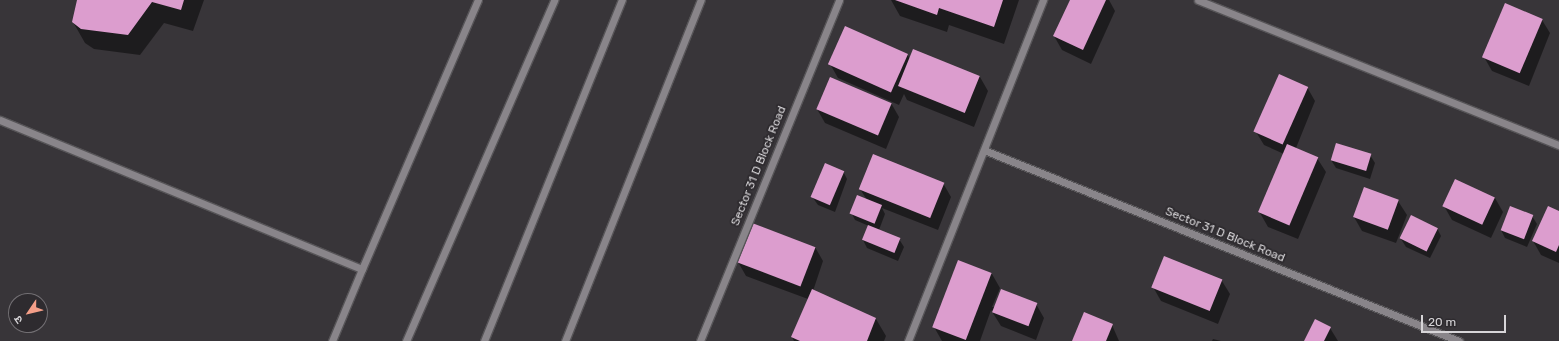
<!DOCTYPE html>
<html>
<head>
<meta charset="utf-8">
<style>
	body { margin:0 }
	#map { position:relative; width:1559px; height:341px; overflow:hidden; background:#383539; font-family:Rubik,"Noto Sans Devanagari",sans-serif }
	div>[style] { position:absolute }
	.shadow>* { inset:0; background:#0007 }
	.building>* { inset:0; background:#dc9dce; transform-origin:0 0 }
	.roads { filter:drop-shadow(1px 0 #565457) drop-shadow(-1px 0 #565457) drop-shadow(0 1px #565457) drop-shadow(0 -1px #565457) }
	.minor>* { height:7px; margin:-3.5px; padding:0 3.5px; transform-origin:3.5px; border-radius:3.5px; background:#89858a }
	span { translate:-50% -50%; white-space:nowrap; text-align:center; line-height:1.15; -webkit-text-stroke:4px #2e2b2f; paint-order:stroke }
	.street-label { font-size:12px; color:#d7d5d8 }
	.north { position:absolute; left:8px; top:293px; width:40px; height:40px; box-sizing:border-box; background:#2e2b2f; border:1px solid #726f73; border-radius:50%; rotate:235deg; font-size:11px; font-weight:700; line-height:16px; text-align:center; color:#d7d5d8 }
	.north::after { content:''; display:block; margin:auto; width:14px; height:18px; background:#f49e88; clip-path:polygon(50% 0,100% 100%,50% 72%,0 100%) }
	.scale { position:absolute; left:1421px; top:315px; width:85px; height:18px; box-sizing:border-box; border:2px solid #d7d5d8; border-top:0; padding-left:5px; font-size:12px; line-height:14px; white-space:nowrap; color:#d7d5d8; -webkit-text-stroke:3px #2e2b2f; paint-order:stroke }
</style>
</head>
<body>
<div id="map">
	<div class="shadow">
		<div style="clip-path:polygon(78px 0,204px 0,193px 31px,164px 23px,140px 55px,94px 49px,85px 43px,73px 22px)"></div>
		<div style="clip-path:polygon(891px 0,1019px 0,1004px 44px,949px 25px,947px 32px,900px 16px)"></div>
		<div style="clip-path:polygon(1071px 0,1109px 0,1115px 11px,1091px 64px,1062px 50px,1054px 36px)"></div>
		<div style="clip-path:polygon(1542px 20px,1550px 33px,1529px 86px,1492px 71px,1484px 57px)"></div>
		<div style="clip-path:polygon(913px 51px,980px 77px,988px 91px,974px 127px,907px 100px,904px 94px,899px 105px,838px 78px,830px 64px,907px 54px,910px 59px)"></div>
		<div style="clip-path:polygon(1307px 87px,1315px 101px,1296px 148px,1317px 158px,1326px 172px,1298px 239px,1268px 227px,1260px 213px,1284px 154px,1264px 145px,1256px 132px)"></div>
		<div style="clip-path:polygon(891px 103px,899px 117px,886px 149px,825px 123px,817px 109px)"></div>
		<div style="clip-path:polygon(1370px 155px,1375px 163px,1370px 179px,1336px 168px,1331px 160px)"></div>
		<div style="clip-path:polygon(843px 171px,847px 179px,835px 212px,818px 205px,813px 198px)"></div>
		<div style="clip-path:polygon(943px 183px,951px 197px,938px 230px,882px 208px,885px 214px,879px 230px,899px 239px,904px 247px,898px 261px,867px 248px,863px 240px,869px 226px,855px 220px,851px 212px,867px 200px,860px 189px)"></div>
		<div style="clip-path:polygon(1495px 198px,1503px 212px,1491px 238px,1452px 220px,1444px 206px)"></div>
		<div style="clip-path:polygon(1398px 201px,1407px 215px,1396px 243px,1362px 231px,1354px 217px)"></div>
		<div style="clip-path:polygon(1559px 212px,1559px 263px,1541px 255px,1533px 241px)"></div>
		<div style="clip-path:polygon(1532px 216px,1537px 224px,1527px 247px,1505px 238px,1501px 230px)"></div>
		<div style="clip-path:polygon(1437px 228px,1441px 236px,1430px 258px,1406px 247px,1401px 239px)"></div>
		<div style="clip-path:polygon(815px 247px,823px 261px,813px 291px,876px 319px,886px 336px,884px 341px,794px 341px,792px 337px,808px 299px,746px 276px,738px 262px)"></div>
		<div style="clip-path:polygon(958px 261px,992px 274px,1000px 288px,992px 307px,1036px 304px,1044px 318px,1036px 340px,1001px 326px,991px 310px,980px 341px,942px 341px,934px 327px)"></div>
		<div style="clip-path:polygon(1222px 281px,1230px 294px,1218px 324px,1161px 301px,1153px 287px)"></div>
		<div style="clip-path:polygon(1112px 325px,1119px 341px,1073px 341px)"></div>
		<div style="clip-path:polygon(1330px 328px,1338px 341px,1305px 341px)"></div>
		<div style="clip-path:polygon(1213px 339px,1221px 341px,1212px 341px)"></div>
	</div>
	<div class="building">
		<div style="clip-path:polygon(77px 0,184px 0,181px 10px,152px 2px,128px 35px,81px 29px,72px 22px)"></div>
		<div style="clip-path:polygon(895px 0,1003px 0,994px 27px,939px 8px,937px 15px)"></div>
		<div style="clip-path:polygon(1070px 0,1106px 0,1083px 50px,1053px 36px)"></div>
		<div style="left:1505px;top:3px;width:41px;height:59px;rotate:23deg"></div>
		<div style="left:845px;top:26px;width:69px;height:42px;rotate:24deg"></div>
		<div style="left:913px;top:49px;width:72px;height:40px;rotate:22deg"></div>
		<div style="left:1279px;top:74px;width:32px;height:63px;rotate:24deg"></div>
		<div style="left:830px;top:77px;width:67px;height:35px;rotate:23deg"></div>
		<div style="left:1336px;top:143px;width:37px;height:18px;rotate:17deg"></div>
		<div style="left:1287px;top:144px;width:34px;height:74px;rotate:23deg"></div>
		<div style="left:873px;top:154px;width:77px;height:38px;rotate:22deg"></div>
		<div style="left:825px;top:163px;width:21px;height:37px;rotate:23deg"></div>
		<div style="left:1455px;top:179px;width:44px;height:30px;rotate:25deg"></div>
		<div style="left:1364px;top:187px;width:37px;height:32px;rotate:20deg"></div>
		<div style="left:857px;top:195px;width:27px;height:20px;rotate:22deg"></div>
		<div style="left:1510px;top:206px;width:25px;height:26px;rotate:21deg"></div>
		<div style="clip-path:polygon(1548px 206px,1559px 211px,1559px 245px,1556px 252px,1532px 241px)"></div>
		<div style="left:1411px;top:215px;width:30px;height:26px;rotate:26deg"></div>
		<div style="left:752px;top:223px;width:68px;height:42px;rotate:21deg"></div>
		<div style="left:868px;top:225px;width:35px;height:16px;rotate:22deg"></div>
		<div style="left:1164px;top:256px;width:63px;height:34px;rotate:22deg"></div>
		<div style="left:958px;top:260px;width:36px;height:72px;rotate:21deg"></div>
		<div style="clip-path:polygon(812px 289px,876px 318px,867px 341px,800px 341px,791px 337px)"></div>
		<div style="left:1001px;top:289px;width:39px;height:25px;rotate:21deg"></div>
		<div style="clip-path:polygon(1084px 312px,1113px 324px,1106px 341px,1072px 341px)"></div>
		<div style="clip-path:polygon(1315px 319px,1331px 327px,1324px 341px,1304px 341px)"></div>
	</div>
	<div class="roads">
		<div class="minor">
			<div style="left:1198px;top:0;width:389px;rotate:21.9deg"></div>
			<div style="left:0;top:120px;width:391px;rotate:22.4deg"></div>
			<div style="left:362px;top:269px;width:78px;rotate:112.6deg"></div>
			<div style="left:984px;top:150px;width:512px;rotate:21.91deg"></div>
			<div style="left:362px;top:269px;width:293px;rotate:-66.7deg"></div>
			<div style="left:406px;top:341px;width:372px;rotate:-66.5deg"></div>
			<div style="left:484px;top:341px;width:368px;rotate:-68deg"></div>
			<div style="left:565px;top:341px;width:367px;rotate:-68.3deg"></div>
			<div style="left:700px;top:341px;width:368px;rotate:-67.8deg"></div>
			<div style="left:908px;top:341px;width:367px;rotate:-68.4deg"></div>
		</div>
	</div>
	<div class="street-label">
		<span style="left:759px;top:166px;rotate:-68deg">Sector 31 D Block Road</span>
		<span style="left:1225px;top:235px;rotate:22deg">Sector 31 D Block Road</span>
	</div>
	<div class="north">उ</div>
	<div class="scale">20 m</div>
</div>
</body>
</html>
